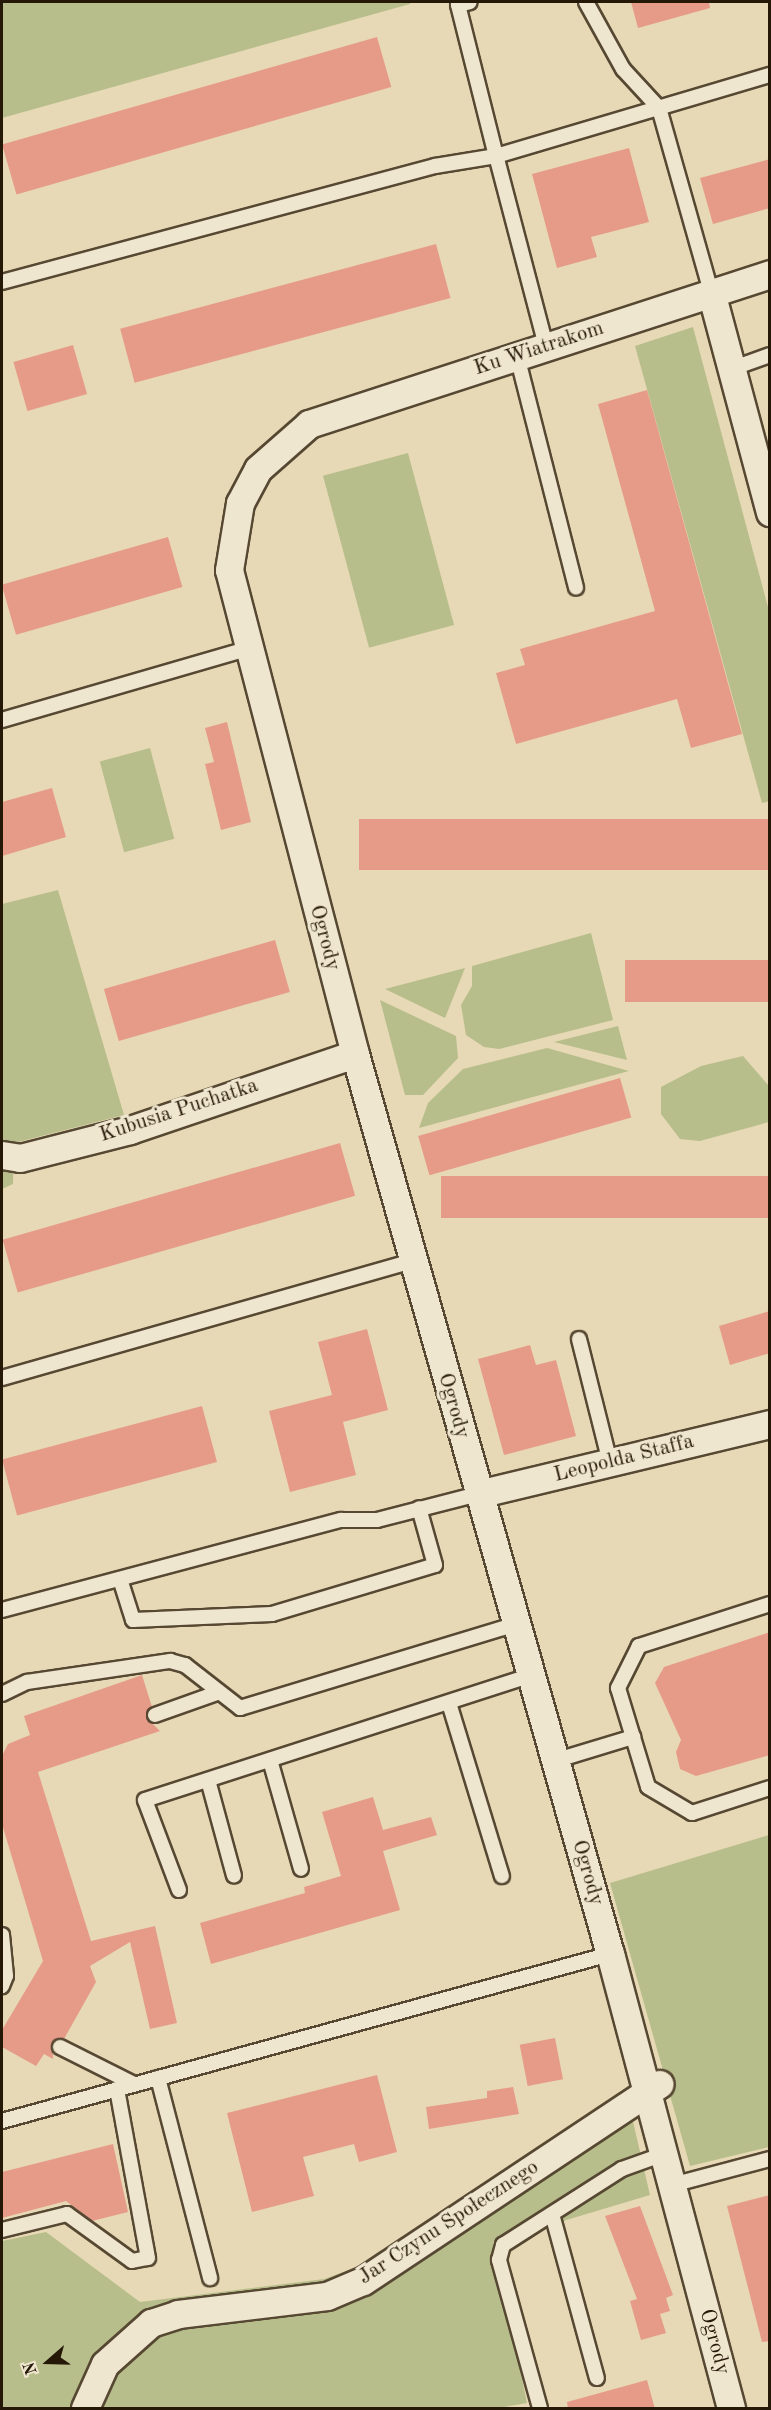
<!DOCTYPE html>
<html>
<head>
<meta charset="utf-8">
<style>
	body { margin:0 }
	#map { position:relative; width:771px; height:2410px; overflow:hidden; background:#e7d9b5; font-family:"Old Standard TT",serif }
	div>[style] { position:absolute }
	.green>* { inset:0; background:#b8be8b; transform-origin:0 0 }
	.building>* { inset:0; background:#e69b88; transform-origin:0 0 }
	.roads { filter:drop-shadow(2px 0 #564832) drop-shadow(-2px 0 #564832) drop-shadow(0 2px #564832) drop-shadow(0 -2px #564832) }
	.lane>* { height:14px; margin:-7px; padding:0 7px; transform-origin:7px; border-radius:7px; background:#efe6cf }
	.street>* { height:27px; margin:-13.5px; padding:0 13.5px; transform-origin:13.5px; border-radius:13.5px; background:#efe6cf }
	span { translate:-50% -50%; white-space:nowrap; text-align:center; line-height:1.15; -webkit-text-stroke:6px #efe6cf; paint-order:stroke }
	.street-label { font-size:21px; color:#251807 }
	.frame { position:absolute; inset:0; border:3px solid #251807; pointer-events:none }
	.north { position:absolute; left:18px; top:2332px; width:60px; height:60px; -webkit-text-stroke:4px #efe6cf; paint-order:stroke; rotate:250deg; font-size:16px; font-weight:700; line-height:24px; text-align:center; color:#251807 }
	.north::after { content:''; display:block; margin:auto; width:21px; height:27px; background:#251807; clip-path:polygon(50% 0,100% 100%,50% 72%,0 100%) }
</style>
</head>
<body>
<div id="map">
	<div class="green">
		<div style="clip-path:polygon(2px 2px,410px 2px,410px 4px,2px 118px)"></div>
		<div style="clip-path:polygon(693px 327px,769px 611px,770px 801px,762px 803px,635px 346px)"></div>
		<div style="left:408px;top:453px;width:178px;height:88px;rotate:75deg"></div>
		<div style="left:150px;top:748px;width:94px;height:52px;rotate:75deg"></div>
		<div style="clip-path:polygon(58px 890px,124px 1115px,14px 1143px,13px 1184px,2px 1189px,2px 904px)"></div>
		<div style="clip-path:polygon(591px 933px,613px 1020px,499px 1049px,484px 1047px,466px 1035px,461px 1005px,472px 986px,472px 966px)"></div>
		<div style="clip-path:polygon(465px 968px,445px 1018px,385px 989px)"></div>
		<div style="clip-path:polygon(380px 1000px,456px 1036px,458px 1058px,423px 1095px,405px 1095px)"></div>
		<div style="clip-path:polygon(618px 1026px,627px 1060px,554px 1042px)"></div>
		<div style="clip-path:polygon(547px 1048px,629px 1071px,419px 1128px,428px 1103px,463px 1069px)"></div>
		<div style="clip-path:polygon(743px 1056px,769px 1086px,769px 1122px,700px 1141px,680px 1139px,661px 1114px,661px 1087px,701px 1066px)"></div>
		<div style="clip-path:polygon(769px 1835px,769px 2147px,690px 2166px,610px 1883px)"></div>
		<div style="clip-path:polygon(632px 2117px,650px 2195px,493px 2242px,527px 2403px,498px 2408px,92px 2408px,116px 2363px,154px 2328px,324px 2302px)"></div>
		<div style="clip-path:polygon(46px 2232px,140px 2302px,324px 2279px,374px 2261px,323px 2288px,172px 2308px,74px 2408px,2px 2408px,2px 2241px)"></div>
	</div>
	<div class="building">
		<div style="clip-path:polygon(631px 2px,709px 2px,710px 8px,638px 28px)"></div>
		<div style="left:377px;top:37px;width:52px;height:390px;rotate:74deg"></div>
		<div style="clip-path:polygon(629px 148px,649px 222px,591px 237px,597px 257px,557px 268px,532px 174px)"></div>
		<div style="clip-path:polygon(770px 159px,770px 208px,713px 224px,700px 178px)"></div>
		<div style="left:436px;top:244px;width:56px;height:327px;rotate:75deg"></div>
		<div style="left:73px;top:345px;width:51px;height:62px;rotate:74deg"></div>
		<div style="clip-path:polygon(647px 390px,742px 734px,691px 748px,677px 699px,516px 744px,496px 673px,525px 665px,520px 649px,655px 611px,598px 404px)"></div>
		<div style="left:168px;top:537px;width:52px;height:173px;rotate:74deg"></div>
		<div style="clip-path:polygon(227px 722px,251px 822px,221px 830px,205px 764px,214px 762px,205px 728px)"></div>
		<div style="clip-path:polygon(52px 788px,66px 837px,2px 856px,2px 802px)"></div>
		<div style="left:770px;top:819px;width:51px;height:411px;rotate:90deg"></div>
		<div style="left:275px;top:940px;width:54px;height:178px;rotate:74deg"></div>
		<div style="left:770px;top:960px;width:42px;height:145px;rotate:90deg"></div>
		<div style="left:620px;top:1078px;width:41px;height:210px;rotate:74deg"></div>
		<div style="left:340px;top:1143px;width:55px;height:351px;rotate:74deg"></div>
		<div style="left:770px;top:1176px;width:42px;height:329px;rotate:90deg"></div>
		<div style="clip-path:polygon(770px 1311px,770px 1353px,730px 1365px,719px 1326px)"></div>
		<div style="clip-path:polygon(367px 1329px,388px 1410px,343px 1422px,356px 1475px,290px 1492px,269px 1411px,332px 1395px,318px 1342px)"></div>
		<div style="clip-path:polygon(530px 1345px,536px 1365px,556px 1360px,576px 1436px,504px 1455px,478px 1359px)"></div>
		<div style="left:202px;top:1406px;width:58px;height:207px;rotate:75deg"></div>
		<div style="clip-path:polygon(770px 1632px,770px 1755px,696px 1776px,680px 1769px,676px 1752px,681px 1740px,655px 1683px,664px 1667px)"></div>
		<div style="clip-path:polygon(142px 1675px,152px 1707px,146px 1717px,160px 1731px,38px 1772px,91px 1941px,155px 1926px,177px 2023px,150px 2029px,130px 1942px,90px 1966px,96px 1982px,64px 2039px,52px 2042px,53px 2059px,44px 2054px,36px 2066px,2px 2047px,2px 2030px,43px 1961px,2px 1824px,2px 1756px,8px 1744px,30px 1735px,24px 1716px)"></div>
		<div style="clip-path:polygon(373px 1797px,383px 1830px,431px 1817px,437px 1835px,383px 1851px,400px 1910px,211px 1964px,200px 1923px,305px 1893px,304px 1887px,341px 1876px,322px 1812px)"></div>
		<div style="left:555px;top:2038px;width:42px;height:36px;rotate:79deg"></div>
		<div style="clip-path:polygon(377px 2075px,397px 2152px,359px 2162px,354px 2144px,303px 2157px,314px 2196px,252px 2212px,227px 2113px)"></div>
		<div style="clip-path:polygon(513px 2087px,519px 2114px,429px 2129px,426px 2107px,487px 2098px,487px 2091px)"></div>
		<div style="clip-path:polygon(113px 2144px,128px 2212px,92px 2221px,66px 2201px,2px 2218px,2px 2172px)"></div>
		<div style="clip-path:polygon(770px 2195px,770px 2341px,762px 2342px,727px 2206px)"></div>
		<div style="clip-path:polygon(640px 2206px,673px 2295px,666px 2298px,670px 2311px,660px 2314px,666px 2333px,641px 2340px,630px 2301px,637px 2299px,605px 2216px)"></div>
		<div style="clip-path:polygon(647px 2380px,655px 2409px,568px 2409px,567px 2402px)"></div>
	</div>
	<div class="roads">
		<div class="lane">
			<div style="left:586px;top:2px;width:77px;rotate:61.1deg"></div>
			<div style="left:623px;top:69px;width:53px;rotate:47.3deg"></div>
			<div style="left:659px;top:108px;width:191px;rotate:74.2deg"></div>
			<div style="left:2px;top:282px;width:448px;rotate:-15deg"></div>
			<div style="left:435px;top:166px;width:62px;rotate:-9.3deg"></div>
			<div style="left:496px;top:156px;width:156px;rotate:-104.1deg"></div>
			<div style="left:458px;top:5px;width:12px;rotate:-14deg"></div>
			<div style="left:546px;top:346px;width:196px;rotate:-104.7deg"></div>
			<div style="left:496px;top:156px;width:286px;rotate:-16.5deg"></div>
			<div style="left:517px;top:356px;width:239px;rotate:75.7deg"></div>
			<div style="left:731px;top:369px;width:41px;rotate:-19.7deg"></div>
			<div style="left:2px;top:720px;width:254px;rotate:-16.2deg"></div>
			<div style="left:579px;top:1339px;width:127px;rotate:75.9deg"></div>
			<div style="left:2px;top:1378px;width:427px;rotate:-15.9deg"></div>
			<div style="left:120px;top:1579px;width:43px;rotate:72.4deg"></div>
			<div style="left:133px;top:1620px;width:139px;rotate:-2.5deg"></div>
			<div style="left:272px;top:1614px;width:170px;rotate:-16.7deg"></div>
			<div style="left:435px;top:1565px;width:59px;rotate:-105.7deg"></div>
			<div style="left:770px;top:1604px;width:138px;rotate:162.2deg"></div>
			<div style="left:639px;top:1646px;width:47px;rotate:116.6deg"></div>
			<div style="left:618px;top:1688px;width:103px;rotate:73.1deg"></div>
			<div style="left:648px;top:1787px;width:51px;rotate:30.6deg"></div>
			<div style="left:692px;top:1813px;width:82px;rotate:-17.8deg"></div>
			<div style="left:2px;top:1610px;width:351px;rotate:-14.9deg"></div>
			<div style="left:341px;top:1520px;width:36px"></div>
			<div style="left:377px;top:1520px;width:104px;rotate:-14.4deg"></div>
			<div style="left:2px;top:1694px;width:28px;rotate:-26deg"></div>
			<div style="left:27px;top:1682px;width:145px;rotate:-8.4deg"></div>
			<div style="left:170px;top:1661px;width:16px;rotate:15deg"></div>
			<div style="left:185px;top:1665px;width:70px;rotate:38deg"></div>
			<div style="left:240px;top:1708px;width:288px;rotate:-16.9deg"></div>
			<div style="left:449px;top:1703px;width:181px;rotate:73deg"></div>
			<div style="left:155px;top:1715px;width:66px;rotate:-19.5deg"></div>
			<div style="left:270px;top:1760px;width:113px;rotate:74.1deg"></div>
			<div style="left:554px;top:1761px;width:83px;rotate:-16.9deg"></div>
			<div style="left:208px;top:1780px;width:99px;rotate:74.8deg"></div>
			<div style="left:179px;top:1890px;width:96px;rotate:-110.7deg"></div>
			<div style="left:145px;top:1800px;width:404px;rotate:-17.9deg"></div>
			<div style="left:2px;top:1935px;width:41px;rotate:84.4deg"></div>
			<div style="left:6px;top:1976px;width:11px;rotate:112deg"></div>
			<div style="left:60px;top:2047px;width:83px;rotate:26.6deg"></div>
			<div style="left:158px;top:2078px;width:207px;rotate:75.4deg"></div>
			<div style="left:2px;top:2121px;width:631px;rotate:-15.36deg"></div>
			<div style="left:672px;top:2185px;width:101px;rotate:-14.9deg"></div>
			<div style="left:552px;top:2214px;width:170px;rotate:74.7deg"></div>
			<div style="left:2px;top:2230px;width:67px;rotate:-13.8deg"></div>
			<div style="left:67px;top:2214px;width:80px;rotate:35.9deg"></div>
			<div style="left:132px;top:2261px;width:16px;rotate:-11deg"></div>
			<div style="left:148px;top:2258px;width:172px;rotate:-100.4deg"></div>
			<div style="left:540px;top:2408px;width:154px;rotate:-105.5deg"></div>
			<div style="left:499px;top:2260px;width:16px;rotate:-75deg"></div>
			<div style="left:503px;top:2245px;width:141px;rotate:-32.6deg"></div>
			<div style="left:622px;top:2169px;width:45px;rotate:-19.7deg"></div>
		</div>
		<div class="street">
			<div style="left:711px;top:292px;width:228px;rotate:75deg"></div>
			<div style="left:2px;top:1155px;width:18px;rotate:9deg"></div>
			<div style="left:20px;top:1158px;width:114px;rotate:-14.3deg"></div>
			<div style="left:130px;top:1130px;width:237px;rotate:-18.7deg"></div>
			<div style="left:478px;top:1494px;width:300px;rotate:-13.5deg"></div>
			<div style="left:85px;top:2408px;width:48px;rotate:-65.6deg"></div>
			<div style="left:105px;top:2364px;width:62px;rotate:-41.7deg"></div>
			<div style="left:151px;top:2323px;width:28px;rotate:-18deg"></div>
			<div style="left:178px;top:2314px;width:150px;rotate:-6.9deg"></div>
			<div style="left:327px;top:2296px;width:39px;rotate:-23deg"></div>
			<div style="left:363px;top:2281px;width:356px;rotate:-33.6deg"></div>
			<div style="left:731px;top:2408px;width:470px;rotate:-104.9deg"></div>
			<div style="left:610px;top:1954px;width:935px;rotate:-105.82deg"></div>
			<div style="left:355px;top:1054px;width:500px;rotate:-104.59deg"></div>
			<div style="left:229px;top:570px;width:68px;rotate:-80.7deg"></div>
			<div style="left:240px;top:503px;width:38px;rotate:-62deg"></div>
			<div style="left:258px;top:469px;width:68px;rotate:-41.4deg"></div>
			<div style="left:309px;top:424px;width:485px;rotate:-18deg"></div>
		</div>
	</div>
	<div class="street-label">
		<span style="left:539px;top:349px;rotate:-18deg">Ku Wiatrakom</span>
		<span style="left:324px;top:938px;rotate:75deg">Ogrody</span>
		<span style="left:179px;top:1111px;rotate:-18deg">Kubusia Puchatka</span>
		<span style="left:453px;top:1406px;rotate:74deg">Ogrody</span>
		<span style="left:624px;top:1459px;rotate:-14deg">Leopolda Staffa</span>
		<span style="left:587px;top:1873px;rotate:74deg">Ogrody</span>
		<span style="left:449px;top:2223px;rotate:-33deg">Jar Czynu Społecznego</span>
		<span style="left:714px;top:2342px;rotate:75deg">Ogrody</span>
	</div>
	<div class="frame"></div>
	<div class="north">N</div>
</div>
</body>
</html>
